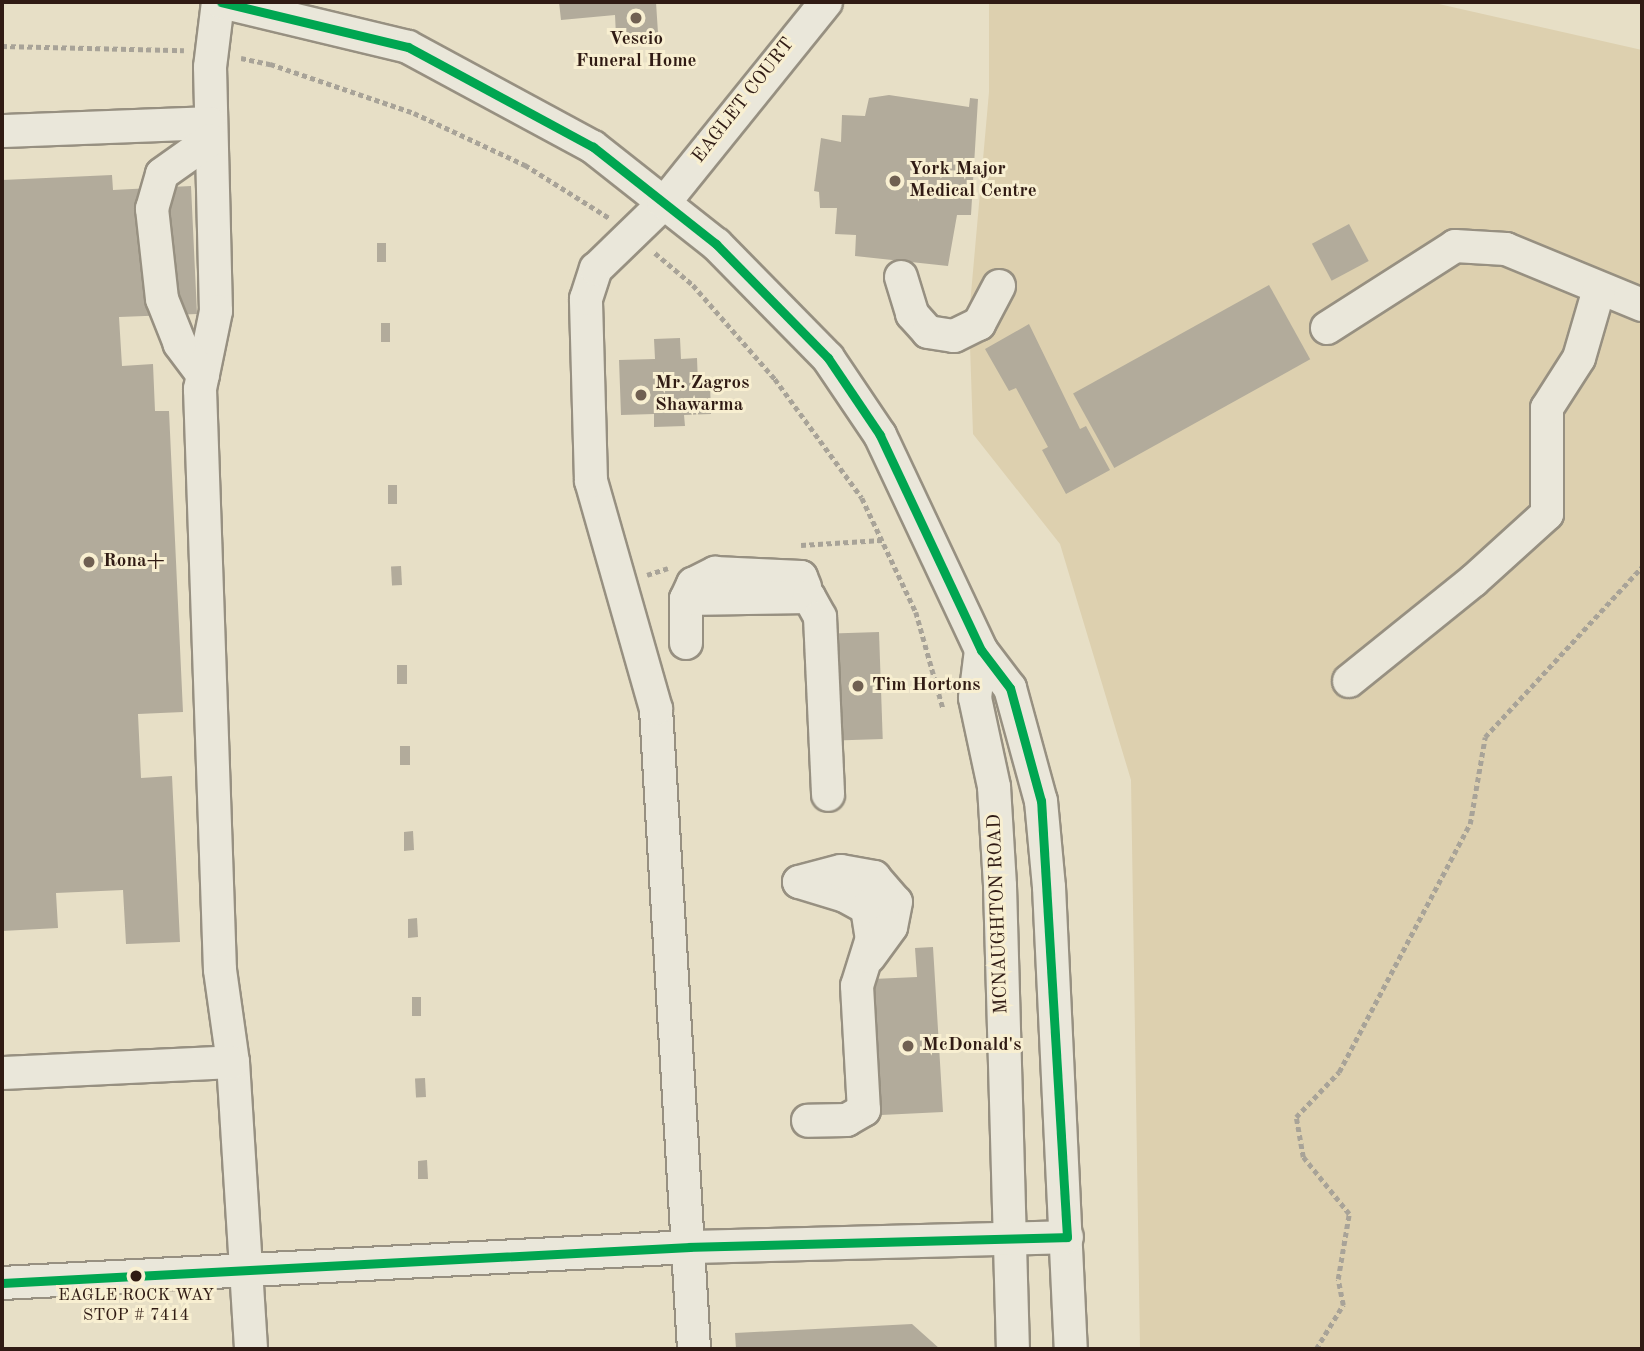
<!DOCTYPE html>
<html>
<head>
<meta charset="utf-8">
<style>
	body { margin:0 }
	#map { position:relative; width:1644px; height:1351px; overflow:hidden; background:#e7dfc6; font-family:"Old Standard TT",serif }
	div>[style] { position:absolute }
	.green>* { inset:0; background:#ddd0af }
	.building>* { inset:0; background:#b2ab9b; transform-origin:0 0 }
	.path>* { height:4.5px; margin-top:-2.25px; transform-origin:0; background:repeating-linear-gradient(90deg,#a8a398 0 5px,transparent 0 8.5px) }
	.roads { filter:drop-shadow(2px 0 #979081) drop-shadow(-2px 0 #979081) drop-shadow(0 2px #979081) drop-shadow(0 -2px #979081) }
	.minor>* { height:32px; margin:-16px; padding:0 16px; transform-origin:16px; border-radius:16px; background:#eae7da }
	.bus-1>* { height:9px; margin:-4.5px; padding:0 4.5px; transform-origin:4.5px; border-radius:4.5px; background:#00a651 }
	.dots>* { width:19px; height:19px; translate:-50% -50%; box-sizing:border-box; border:4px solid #f8efd1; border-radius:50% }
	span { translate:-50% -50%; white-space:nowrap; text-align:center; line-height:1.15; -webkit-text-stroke:6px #f8efd1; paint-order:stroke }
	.bus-label { font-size:17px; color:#301b14 }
	.poi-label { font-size:19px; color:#301b14; font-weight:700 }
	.left { translate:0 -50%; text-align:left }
	.street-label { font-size:19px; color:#301b14 }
	.frame { position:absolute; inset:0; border:4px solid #301b14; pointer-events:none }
</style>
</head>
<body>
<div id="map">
	<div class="green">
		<div style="clip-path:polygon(989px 2px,1430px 2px,1642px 50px,1642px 1349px,1140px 1349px,1131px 780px,1060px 544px,973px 434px,969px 316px,989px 92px)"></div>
	</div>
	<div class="building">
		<div style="clip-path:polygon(559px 2px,656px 2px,658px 33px,616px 36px,615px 15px,561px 20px)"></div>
		<div style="clip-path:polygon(889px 95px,969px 107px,970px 98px,978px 99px,971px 215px,957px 215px,948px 266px,855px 256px,856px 235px,835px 234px,837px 208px,820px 208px,819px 192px,814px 191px,821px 138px,841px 142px,842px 115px,865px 116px,869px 98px)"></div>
		<div style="clip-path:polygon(112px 175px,113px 190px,191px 186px,197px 314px,119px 317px,122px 366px,153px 364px,155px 411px,169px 411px,183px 712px,138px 714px,141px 778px,172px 776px,180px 942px,126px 944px,123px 890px,56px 893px,58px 928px,2px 931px,2px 180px)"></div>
		<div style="left:1349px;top:224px;width:42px;height:42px;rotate:62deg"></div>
		<div style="left:377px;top:243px;width:9px;height:19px"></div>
		<div style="left:1269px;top:285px;width:85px;height:224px;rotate:61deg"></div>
		<div style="left:381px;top:323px;width:9px;height:19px"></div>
		<div style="clip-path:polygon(1029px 324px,1080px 429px,1086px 426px,1110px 470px,1066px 494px,1042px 450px,1048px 447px,1016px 388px,1009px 391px,985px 349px)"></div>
		<div style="clip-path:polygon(680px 338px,681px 359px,697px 358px,698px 384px,710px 384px,711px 414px,684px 415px,685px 426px,654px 427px,654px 414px,621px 415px,619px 360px,655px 359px,654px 339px)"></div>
		<div style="left:388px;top:485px;width:9px;height:19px"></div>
		<div style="left:401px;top:566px;width:19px;height:10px;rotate:87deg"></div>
		<div style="left:879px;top:632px;width:107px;height:46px;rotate:88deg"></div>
		<div style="left:397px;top:665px;width:10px;height:19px"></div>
		<div style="left:400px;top:746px;width:10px;height:19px"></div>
		<div style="clip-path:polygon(413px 831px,414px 850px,404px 851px,404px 832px)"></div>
		<div style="clip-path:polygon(417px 918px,418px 937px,408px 938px,408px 919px)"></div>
		<div style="clip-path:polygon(933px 947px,943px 1112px,881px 1115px,873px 979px,917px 977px,915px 948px)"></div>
		<div style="left:412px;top:997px;width:9px;height:19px"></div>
		<div style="left:425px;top:1078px;width:19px;height:10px;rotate:87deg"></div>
		<div style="clip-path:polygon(427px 1160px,428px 1179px,418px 1179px,418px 1161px)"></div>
		<div style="clip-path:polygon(912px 1324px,940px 1349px,736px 1349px,735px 1333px)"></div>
	</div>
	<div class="path">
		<div style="left:2px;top:46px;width:182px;rotate:1.3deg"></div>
		<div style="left:241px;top:58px;width:30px;rotate:12deg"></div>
		<div style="left:270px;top:64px;width:152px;rotate:18.8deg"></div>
		<div style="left:414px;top:113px;width:123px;rotate:25.1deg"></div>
		<div style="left:525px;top:165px;width:99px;rotate:32.2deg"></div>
		<div style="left:655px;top:253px;width:50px;rotate:40.1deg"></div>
		<div style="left:693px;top:285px;width:125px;rotate:48.9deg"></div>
		<div style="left:775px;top:379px;width:147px;rotate:53.8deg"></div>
		<div style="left:862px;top:498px;width:126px;rotate:64.7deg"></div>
		<div style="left:916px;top:612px;width:100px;rotate:74.3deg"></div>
		<div style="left:801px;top:545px;width:81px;rotate:-3.5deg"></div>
		<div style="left:647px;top:575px;width:22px;rotate:-18deg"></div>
		<div style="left:1316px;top:1349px;width:52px;rotate:-58.5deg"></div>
		<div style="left:1343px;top:1305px;width:26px;rotate:-101deg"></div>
		<div style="left:1338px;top:1279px;width:66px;rotate:-80.4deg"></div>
		<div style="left:1349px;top:1214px;width:73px;rotate:-128.9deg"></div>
		<div style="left:1303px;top:1157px;width:41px;rotate:-99.9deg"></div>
		<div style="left:1296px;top:1117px;width:62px;rotate:-46.3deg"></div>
		<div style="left:1339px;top:1072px;width:280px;rotate:-62.2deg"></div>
		<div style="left:1470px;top:824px;width:88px;rotate:-80.2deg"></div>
		<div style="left:1485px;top:737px;width:231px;rotate:-47.3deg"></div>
	</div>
	<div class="roads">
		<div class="minor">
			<div style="left:218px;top:2px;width:65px;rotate:97deg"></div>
			<div style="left:210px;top:67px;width:244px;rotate:88.6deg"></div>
			<div style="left:216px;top:311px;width:80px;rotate:101.6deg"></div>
			<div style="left:200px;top:389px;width:581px;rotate:88.03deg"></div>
			<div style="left:220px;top:970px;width:93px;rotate:82deg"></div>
			<div style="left:233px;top:1062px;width:288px;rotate:86.4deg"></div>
			<div style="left:221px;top:2px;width:192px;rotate:13.5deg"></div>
			<div style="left:408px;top:47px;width:210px;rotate:28.4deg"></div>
			<div style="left:593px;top:147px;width:157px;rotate:38.3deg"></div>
			<div style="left:716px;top:244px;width:160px;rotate:45.5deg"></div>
			<div style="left:828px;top:358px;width:93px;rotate:56deg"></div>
			<div style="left:880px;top:435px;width:238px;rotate:64.8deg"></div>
			<div style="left:981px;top:650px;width:48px;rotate:52.7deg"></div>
			<div style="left:1010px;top:688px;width:117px;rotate:74.7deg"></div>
			<div style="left:1041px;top:801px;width:86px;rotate:84.7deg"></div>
			<div style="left:1049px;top:887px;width:463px;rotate:87.3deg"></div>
			<div style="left:2px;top:131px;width:208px;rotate:-2.2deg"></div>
			<div style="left:901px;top:277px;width:39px;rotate:73deg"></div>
			<div style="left:912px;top:314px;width:24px;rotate:48deg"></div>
			<div style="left:928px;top:332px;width:26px;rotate:9deg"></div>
			<div style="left:954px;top:336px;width:28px;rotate:-26deg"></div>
			<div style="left:979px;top:324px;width:43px;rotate:-62.2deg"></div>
			<div style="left:1327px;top:328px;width:152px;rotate:-32.6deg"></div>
			<div style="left:1455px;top:246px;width:51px;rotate:3.4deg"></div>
			<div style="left:1506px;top:249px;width:147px;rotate:22.4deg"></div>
			<div style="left:203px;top:375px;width:39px;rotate:-127deg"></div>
			<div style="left:180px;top:344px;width:48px;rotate:-111.8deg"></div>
			<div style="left:162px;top:299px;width:91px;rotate:-96.3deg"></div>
			<div style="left:152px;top:209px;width:36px;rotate:-74deg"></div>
			<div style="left:162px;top:174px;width:59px;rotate:-35.3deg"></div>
			<div style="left:686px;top:599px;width:17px;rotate:-65deg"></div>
			<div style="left:693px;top:584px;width:25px;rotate:-27deg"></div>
			<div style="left:715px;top:573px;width:86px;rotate:2.7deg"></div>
			<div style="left:801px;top:577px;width:11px;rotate:68deg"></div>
			<div style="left:686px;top:643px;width:44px;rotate:-90deg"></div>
			<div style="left:686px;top:599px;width:123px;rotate:-0.9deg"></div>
			<div style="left:809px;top:597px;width:23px;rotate:61deg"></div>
			<div style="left:820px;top:617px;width:178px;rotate:87.4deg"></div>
			<div style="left:981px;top:650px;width:48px;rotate:97.1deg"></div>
			<div style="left:975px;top:698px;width:91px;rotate:77.9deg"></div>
			<div style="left:994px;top:787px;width:99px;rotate:86.5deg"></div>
			<div style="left:1000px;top:886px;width:463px;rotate:88.4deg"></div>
			<div style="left:1349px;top:681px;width:159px;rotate:-38.9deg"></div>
			<div style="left:1473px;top:581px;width:100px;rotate:-42.2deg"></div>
			<div style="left:1547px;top:514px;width:106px;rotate:-90deg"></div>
			<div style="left:1547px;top:408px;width:59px;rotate:-57.4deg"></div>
			<div style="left:1579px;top:358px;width:72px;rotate:-73.8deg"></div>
			<div style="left:799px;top:882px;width:48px;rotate:16.9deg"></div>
			<div style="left:845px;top:896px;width:25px;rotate:29deg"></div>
			<div style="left:867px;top:908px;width:30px;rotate:81deg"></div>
			<div style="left:872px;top:938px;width:50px;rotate:107.4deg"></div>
			<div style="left:857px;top:986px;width:124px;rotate:86.8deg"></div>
			<div style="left:864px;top:1110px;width:20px;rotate:150deg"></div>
			<div style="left:847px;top:1120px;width:39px;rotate:179deg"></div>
			<div style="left:799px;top:882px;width:43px;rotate:-14.7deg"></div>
			<div style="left:841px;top:871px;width:34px;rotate:10deg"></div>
			<div style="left:874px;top:877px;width:33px;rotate:49deg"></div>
			<div style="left:896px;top:902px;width:25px;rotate:101deg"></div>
			<div style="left:891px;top:927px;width:37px;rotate:126deg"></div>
			<div style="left:2px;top:1073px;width:231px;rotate:-2.7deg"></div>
			<div style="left:2px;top:1283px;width:689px;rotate:-3deg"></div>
			<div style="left:690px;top:1247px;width:377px;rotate:-1.5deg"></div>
			<div style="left:694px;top:1349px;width:641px;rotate:-93.4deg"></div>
			<div style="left:656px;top:709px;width:237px;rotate:-105.9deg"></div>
			<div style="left:591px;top:481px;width:182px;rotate:-91.6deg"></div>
			<div style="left:586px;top:299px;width:32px;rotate:-72deg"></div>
			<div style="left:596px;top:269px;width:95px;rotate:-44.1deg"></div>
			<div style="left:664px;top:203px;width:258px;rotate:-51.1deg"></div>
		</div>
	</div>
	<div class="bus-1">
		<div style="left:2px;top:1283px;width:689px;rotate:-3deg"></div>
		<div style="left:690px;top:1247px;width:377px;rotate:-1.5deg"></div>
		<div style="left:1067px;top:1237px;width:437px;rotate:-93.4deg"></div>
		<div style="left:1041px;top:801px;width:117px;rotate:-105.3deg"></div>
		<div style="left:1010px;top:688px;width:48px;rotate:-127.3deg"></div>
		<div style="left:981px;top:650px;width:238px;rotate:-115.2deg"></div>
		<div style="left:880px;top:435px;width:93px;rotate:-124deg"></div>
		<div style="left:828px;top:358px;width:160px;rotate:-134.5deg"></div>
		<div style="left:716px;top:244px;width:157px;rotate:-141.7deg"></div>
		<div style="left:593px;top:147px;width:210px;rotate:-151.6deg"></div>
		<div style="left:408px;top:47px;width:192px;rotate:-166.5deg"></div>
	</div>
	<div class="dots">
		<div style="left:636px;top:18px;background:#706052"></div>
		<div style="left:895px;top:181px;background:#706052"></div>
		<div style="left:641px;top:395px;background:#706052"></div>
		<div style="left:89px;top:562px;background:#706052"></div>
		<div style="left:858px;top:686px;background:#706052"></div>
		<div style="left:908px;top:1046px;background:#706052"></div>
		<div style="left:136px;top:1276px;background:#301b14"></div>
	</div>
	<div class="bus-label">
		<span style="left:136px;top:1306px">EAGLE ROCK WAY<br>STOP # 7414</span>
	</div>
	<div class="poi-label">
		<span style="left:636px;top:51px">Vescio<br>Funeral Home</span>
		<span class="left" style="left:909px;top:181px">York Major<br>Medical Centre</span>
		<span class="left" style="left:655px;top:395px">Mr. Zagros<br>Shawarma</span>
		<span class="left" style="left:103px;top:562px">Rona+</span>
		<span class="left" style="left:872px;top:686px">Tim Hortons</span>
		<span class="left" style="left:922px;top:1046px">McDonald's</span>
	</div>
	<div class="street-label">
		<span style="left:744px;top:101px;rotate:-52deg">EAGLET COURT</span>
		<span style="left:999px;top:914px;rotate:-92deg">MCNAUGHTON ROAD</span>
	</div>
	<div class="frame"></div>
</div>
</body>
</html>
